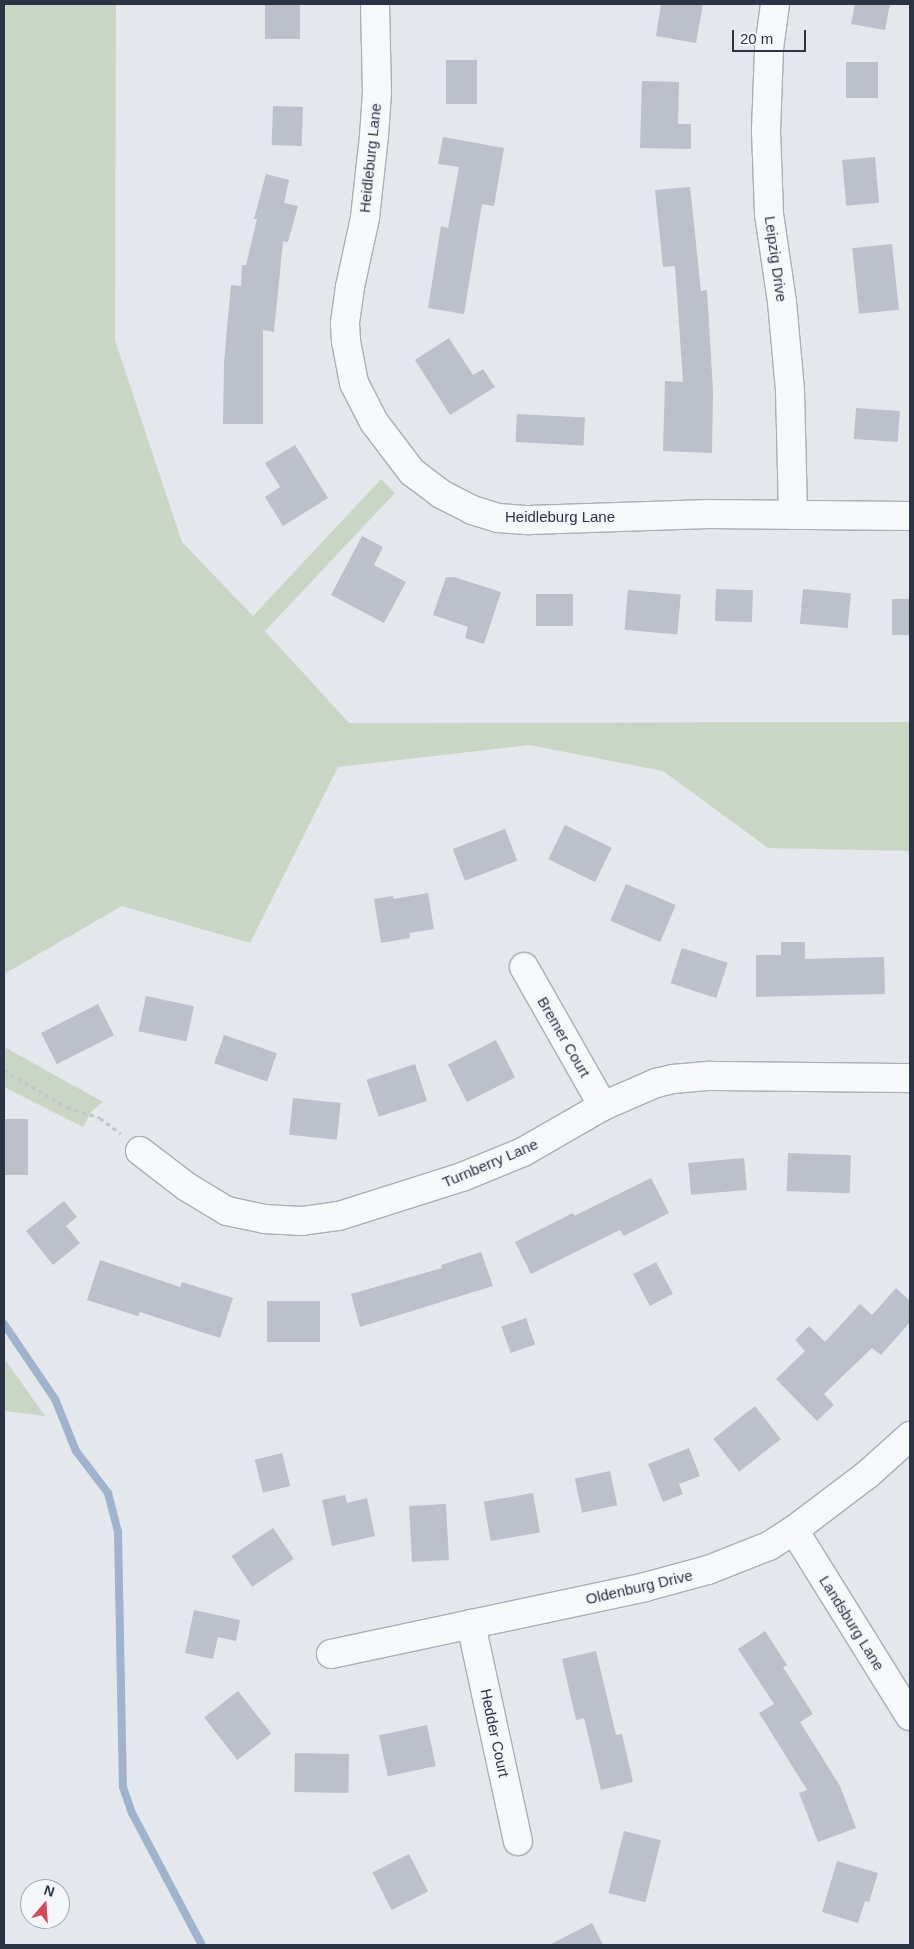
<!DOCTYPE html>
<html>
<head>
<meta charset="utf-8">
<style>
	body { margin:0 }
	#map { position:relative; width:914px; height:1949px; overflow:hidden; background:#e4e7ec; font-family:Helvetica,sans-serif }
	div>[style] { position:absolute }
	.green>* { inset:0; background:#c9d6c5 }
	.stream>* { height:8px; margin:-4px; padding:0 4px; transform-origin:4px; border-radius:4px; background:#9fb4cc }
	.building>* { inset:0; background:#bbc0ca; transform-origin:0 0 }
	.path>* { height:3px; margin-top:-1.5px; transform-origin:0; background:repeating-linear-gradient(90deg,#c2c5cb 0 4px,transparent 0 8px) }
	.roads { filter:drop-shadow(1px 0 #a9aeb7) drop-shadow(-1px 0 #a9aeb7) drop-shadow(0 1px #a9aeb7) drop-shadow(0 -1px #a9aeb7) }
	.minor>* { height:28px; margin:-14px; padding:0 14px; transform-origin:14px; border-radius:14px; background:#f7f8fa }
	span { translate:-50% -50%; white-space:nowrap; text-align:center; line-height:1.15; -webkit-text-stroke:5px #f4f6f9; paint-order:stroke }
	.street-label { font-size:15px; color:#2b3445 }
	.frame { position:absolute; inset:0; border:5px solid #2b3445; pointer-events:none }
	.north { position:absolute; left:20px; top:1879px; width:50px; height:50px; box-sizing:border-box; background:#f4f6f9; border:1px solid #a4a8b1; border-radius:50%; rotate:18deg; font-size:14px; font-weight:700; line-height:20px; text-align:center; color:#2b3445 }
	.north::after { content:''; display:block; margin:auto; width:18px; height:22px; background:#d1495b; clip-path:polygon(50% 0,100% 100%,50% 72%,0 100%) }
	.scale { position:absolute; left:732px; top:30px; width:74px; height:22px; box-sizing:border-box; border:2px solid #2b3445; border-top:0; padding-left:6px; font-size:15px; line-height:18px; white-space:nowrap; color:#2b3445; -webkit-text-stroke:4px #f4f6f9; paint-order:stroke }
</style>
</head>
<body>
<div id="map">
	<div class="green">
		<div style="clip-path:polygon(4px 4px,116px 4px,115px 340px,182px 542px,253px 616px,381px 479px,395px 493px,265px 631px,349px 723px,910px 722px,910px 851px,768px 848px,663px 771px,529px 745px,338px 767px,250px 943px,122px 906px,4px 974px)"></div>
		<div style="clip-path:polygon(4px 1047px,103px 1102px,91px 1112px,83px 1127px,4px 1087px)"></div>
		<div style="clip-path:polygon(4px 1358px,45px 1416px,4px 1411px)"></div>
	</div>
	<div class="stream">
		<div style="left:4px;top:1324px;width:91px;rotate:55.8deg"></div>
		<div style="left:55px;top:1399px;width:56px;rotate:68deg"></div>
		<div style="left:76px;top:1451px;width:53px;rotate:52.7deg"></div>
		<div style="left:108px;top:1493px;width:40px;rotate:75.6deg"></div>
		<div style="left:118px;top:1532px;width:255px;rotate:88.9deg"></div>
		<div style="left:123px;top:1787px;width:28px;rotate:71deg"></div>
		<div style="left:132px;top:1813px;width:149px;rotate:62.1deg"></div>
	</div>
	<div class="building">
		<div style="left:265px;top:4px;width:35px;height:35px"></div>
		<div style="clip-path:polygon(661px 4px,703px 4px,696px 43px,656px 36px)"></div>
		<div style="clip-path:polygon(855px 4px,890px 4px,885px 30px,851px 24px)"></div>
		<div style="left:446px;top:60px;width:31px;height:44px"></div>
		<div style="left:846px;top:62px;width:32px;height:36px"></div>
		<div style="clip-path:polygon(642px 81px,679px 82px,678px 124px,691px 124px,691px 149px,640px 148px)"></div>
		<div style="left:273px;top:106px;width:30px;height:39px;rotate:2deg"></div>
		<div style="clip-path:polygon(443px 137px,504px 148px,494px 206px,482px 204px,464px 314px,428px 308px,441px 226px,448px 228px,459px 167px,438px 164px)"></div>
		<div style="left:875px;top:157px;width:46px;height:33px;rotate:85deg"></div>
		<div style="clip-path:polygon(266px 174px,289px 180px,284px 203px,298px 206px,288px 242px,283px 241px,274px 332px,263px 330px,263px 424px,223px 424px,224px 363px,231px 285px,241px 286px,242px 265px,246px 265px,257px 219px,254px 219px)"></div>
		<div style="clip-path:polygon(690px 187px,701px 291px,707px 290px,713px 391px,712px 453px,663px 451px,665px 381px,683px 382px,675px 266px,663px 267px,655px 190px)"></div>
		<div style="left:892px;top:244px;width:66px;height:40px;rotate:84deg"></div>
		<div style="clip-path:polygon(449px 338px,473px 375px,483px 369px,495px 387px,450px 415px,415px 360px)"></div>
		<div style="left:856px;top:408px;width:44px;height:31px;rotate:4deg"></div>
		<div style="left:517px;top:414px;width:68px;height:28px;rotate:3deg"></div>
		<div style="clip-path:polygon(295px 445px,328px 498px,283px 526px,265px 497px,280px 487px,265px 463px)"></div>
		<div style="clip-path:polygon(362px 536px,383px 547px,374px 565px,406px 582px,384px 623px,331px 595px)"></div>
		<div style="clip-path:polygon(446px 577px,454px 577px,501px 592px,484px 644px,465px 638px,468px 627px,433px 615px)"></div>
		<div style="left:716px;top:589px;width:37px;height:32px;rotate:2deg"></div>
		<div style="left:803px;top:589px;width:48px;height:35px;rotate:5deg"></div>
		<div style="left:628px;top:590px;width:53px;height:40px;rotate:5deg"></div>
		<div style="left:573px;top:594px;width:32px;height:37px;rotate:90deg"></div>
		<div style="left:892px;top:599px;width:18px;height:36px"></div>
		<div style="left:565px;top:825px;width:52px;height:38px;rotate:26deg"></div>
		<div style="left:505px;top:829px;width:34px;height:56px;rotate:69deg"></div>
		<div style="left:626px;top:884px;width:54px;height:40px;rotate:23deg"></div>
		<div style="clip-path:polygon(428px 893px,434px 929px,409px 933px,410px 938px,381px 943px,374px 899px,393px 896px,394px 899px)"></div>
		<div style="clip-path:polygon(781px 942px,805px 942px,805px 959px,884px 957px,885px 994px,756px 997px,756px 955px,781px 955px)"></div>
		<div style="left:682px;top:948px;width:48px;height:37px;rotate:18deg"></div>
		<div style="left:146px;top:996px;width:49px;height:36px;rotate:12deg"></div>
		<div style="left:98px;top:1004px;width:35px;height:64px;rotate:63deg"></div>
		<div style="left:224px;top:1035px;width:56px;height:30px;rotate:19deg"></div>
		<div style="left:496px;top:1040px;width:42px;height:54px;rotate:63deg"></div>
		<div style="left:415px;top:1064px;width:39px;height:51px;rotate:72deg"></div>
		<div style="left:293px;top:1098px;width:48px;height:37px;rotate:6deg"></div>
		<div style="left:4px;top:1119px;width:24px;height:56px"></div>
		<div style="left:788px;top:1153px;width:63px;height:38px;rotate:2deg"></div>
		<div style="left:744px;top:1158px;width:32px;height:56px;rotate:85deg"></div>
		<div style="clip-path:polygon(651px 1178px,669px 1213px,624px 1236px,620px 1230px,531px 1274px,515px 1242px,573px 1213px,574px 1216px)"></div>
		<div style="clip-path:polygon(64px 1201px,77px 1217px,66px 1226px,80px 1243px,53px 1265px,26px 1231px)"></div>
		<div style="clip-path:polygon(481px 1252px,493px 1286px,360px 1327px,351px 1294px,442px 1268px,441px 1265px)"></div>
		<div style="clip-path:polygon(100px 1260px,180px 1287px,182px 1282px,233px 1298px,220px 1338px,140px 1312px,138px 1316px,87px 1300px)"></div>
		<div style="left:656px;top:1262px;width:36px;height:26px;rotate:62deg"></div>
		<div style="clip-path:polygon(896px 1288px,910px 1301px,910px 1322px,881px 1355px,872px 1348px,824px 1394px,834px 1405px,817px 1421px,776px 1379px,805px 1351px,795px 1340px,809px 1326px,825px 1342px,860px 1304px,872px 1315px)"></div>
		<div style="left:267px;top:1301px;width:53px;height:41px"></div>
		<div style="left:526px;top:1318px;width:28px;height:26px;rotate:71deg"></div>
		<div style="left:755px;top:1406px;width:42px;height:53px;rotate:52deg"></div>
		<div style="clip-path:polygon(689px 1448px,700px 1476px,679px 1484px,683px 1494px,663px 1502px,648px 1464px)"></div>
		<div style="left:282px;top:1453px;width:34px;height:28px;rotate:76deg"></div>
		<div style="left:610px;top:1471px;width:35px;height:36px;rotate:78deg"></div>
		<div style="left:533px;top:1493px;width:40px;height:50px;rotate:80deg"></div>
		<div style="clip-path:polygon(345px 1495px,347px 1503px,367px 1498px,375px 1536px,332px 1546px,322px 1500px)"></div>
		<div style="left:446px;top:1504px;width:56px;height:37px;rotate:87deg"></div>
		<div style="left:273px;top:1528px;width:37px;height:50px;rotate:56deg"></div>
		<div style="clip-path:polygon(194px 1610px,240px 1620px,236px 1641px,218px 1637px,213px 1659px,185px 1653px)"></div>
		<div style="clip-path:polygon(765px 1631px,787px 1665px,783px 1667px,813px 1714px,800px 1722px,840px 1786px,856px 1828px,818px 1842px,799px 1793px,807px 1790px,759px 1713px,774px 1704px,738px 1649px)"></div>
		<div style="clip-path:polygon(596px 1651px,616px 1735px,622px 1734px,633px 1782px,601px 1790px,584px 1718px,576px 1720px,562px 1659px)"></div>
		<div style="left:238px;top:1691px;width:54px;height:43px;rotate:52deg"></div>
		<div style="left:427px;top:1725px;width:42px;height:49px;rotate:78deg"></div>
		<div style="left:295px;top:1753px;width:54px;height:39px;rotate:1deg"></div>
		<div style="left:624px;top:1831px;width:38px;height:64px;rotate:14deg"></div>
		<div style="left:409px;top:1854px;width:42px;height:41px;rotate:63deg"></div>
		<div style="clip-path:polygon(837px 1861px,878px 1873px,869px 1902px,865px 1901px,858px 1923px,822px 1912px)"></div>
		<div style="clip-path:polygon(592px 1923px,603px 1945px,549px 1945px)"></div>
	</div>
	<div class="path">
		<div style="left:4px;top:1070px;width:73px;rotate:30.4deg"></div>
		<div style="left:67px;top:1107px;width:35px;rotate:18deg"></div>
		<div style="left:100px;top:1118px;width:26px;rotate:37deg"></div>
	</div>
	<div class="roads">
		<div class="minor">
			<div style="left:375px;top:4px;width:88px;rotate:88.7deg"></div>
			<div style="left:377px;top:92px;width:44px;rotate:93.9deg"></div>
			<div style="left:374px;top:136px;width:82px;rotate:96.3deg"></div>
			<div style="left:365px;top:218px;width:71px;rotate:102.3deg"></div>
			<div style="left:350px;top:287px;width:36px;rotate:98deg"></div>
			<div style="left:345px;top:323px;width:18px;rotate:87deg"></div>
			<div style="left:346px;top:341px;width:43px;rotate:79.2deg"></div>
			<div style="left:354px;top:383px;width:44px;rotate:62.9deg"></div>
			<div style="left:374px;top:422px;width:63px;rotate:52.8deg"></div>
			<div style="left:412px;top:472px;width:36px;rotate:37deg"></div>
			<div style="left:441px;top:494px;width:35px;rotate:27deg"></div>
			<div style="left:472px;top:510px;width:27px;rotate:17deg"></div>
			<div style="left:498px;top:518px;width:31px;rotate:4deg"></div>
			<div style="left:529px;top:520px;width:180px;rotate:-1.9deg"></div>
			<div style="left:709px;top:514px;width:201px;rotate:0.6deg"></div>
			<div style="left:775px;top:4px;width:45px;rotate:97.6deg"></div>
			<div style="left:769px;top:49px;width:82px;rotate:92.1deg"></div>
			<div style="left:766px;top:131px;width:83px;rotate:87.9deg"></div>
			<div style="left:769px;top:214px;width:89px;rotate:81.6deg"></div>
			<div style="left:782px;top:302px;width:88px;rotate:84.8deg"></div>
			<div style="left:790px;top:390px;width:125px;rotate:88.6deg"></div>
			<div style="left:524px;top:967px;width:160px;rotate:60.4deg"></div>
			<div style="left:140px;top:1151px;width:59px;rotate:37.5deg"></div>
			<div style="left:187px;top:1187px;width:47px;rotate:31deg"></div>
			<div style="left:227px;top:1211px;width:38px;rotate:12deg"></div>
			<div style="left:264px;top:1219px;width:38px;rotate:3deg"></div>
			<div style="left:302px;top:1221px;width:37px;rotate:-8deg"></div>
			<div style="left:339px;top:1216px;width:129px;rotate:-17.6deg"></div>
			<div style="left:462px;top:1177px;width:66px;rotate:-22.3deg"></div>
			<div style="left:523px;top:1152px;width:92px;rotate:-29.9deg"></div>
			<div style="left:603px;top:1106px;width:58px;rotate:-23.5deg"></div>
			<div style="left:656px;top:1083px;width:17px;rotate:-13deg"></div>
			<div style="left:673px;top:1079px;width:37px;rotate:-5deg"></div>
			<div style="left:710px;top:1076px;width:200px;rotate:0.6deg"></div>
			<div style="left:794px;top:1530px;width:219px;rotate:58.1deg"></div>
			<div style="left:471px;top:1624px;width:222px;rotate:77.8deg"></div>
			<div style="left:331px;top:1654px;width:321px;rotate:-12deg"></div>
			<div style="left:645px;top:1587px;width:65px;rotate:-15.1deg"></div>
			<div style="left:708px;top:1570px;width:66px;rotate:-21.5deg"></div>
			<div style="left:769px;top:1546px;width:30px;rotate:-33deg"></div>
			<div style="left:794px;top:1530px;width:93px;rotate:-37.1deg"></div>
			<div style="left:868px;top:1474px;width:57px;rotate:-42.1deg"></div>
		</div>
	</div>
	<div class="street-label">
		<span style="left:370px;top:158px;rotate:-84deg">Heidleburg Lane</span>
		<span style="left:776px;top:259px;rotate:82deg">Leipzig Drive</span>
		<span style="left:560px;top:517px">Heidleburg Lane</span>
		<span style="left:564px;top:1037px;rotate:60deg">Bremer Court</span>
		<span style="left:490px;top:1163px;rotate:-23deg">Turnberry Lane</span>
		<span style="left:639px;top:1587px;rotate:-13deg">Oldenburg Drive</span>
		<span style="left:852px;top:1623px;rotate:58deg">Landsburg Lane</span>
		<span style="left:495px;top:1733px;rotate:78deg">Hedder Court</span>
	</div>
	<div class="frame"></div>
	<div class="north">N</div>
	<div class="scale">20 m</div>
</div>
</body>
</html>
